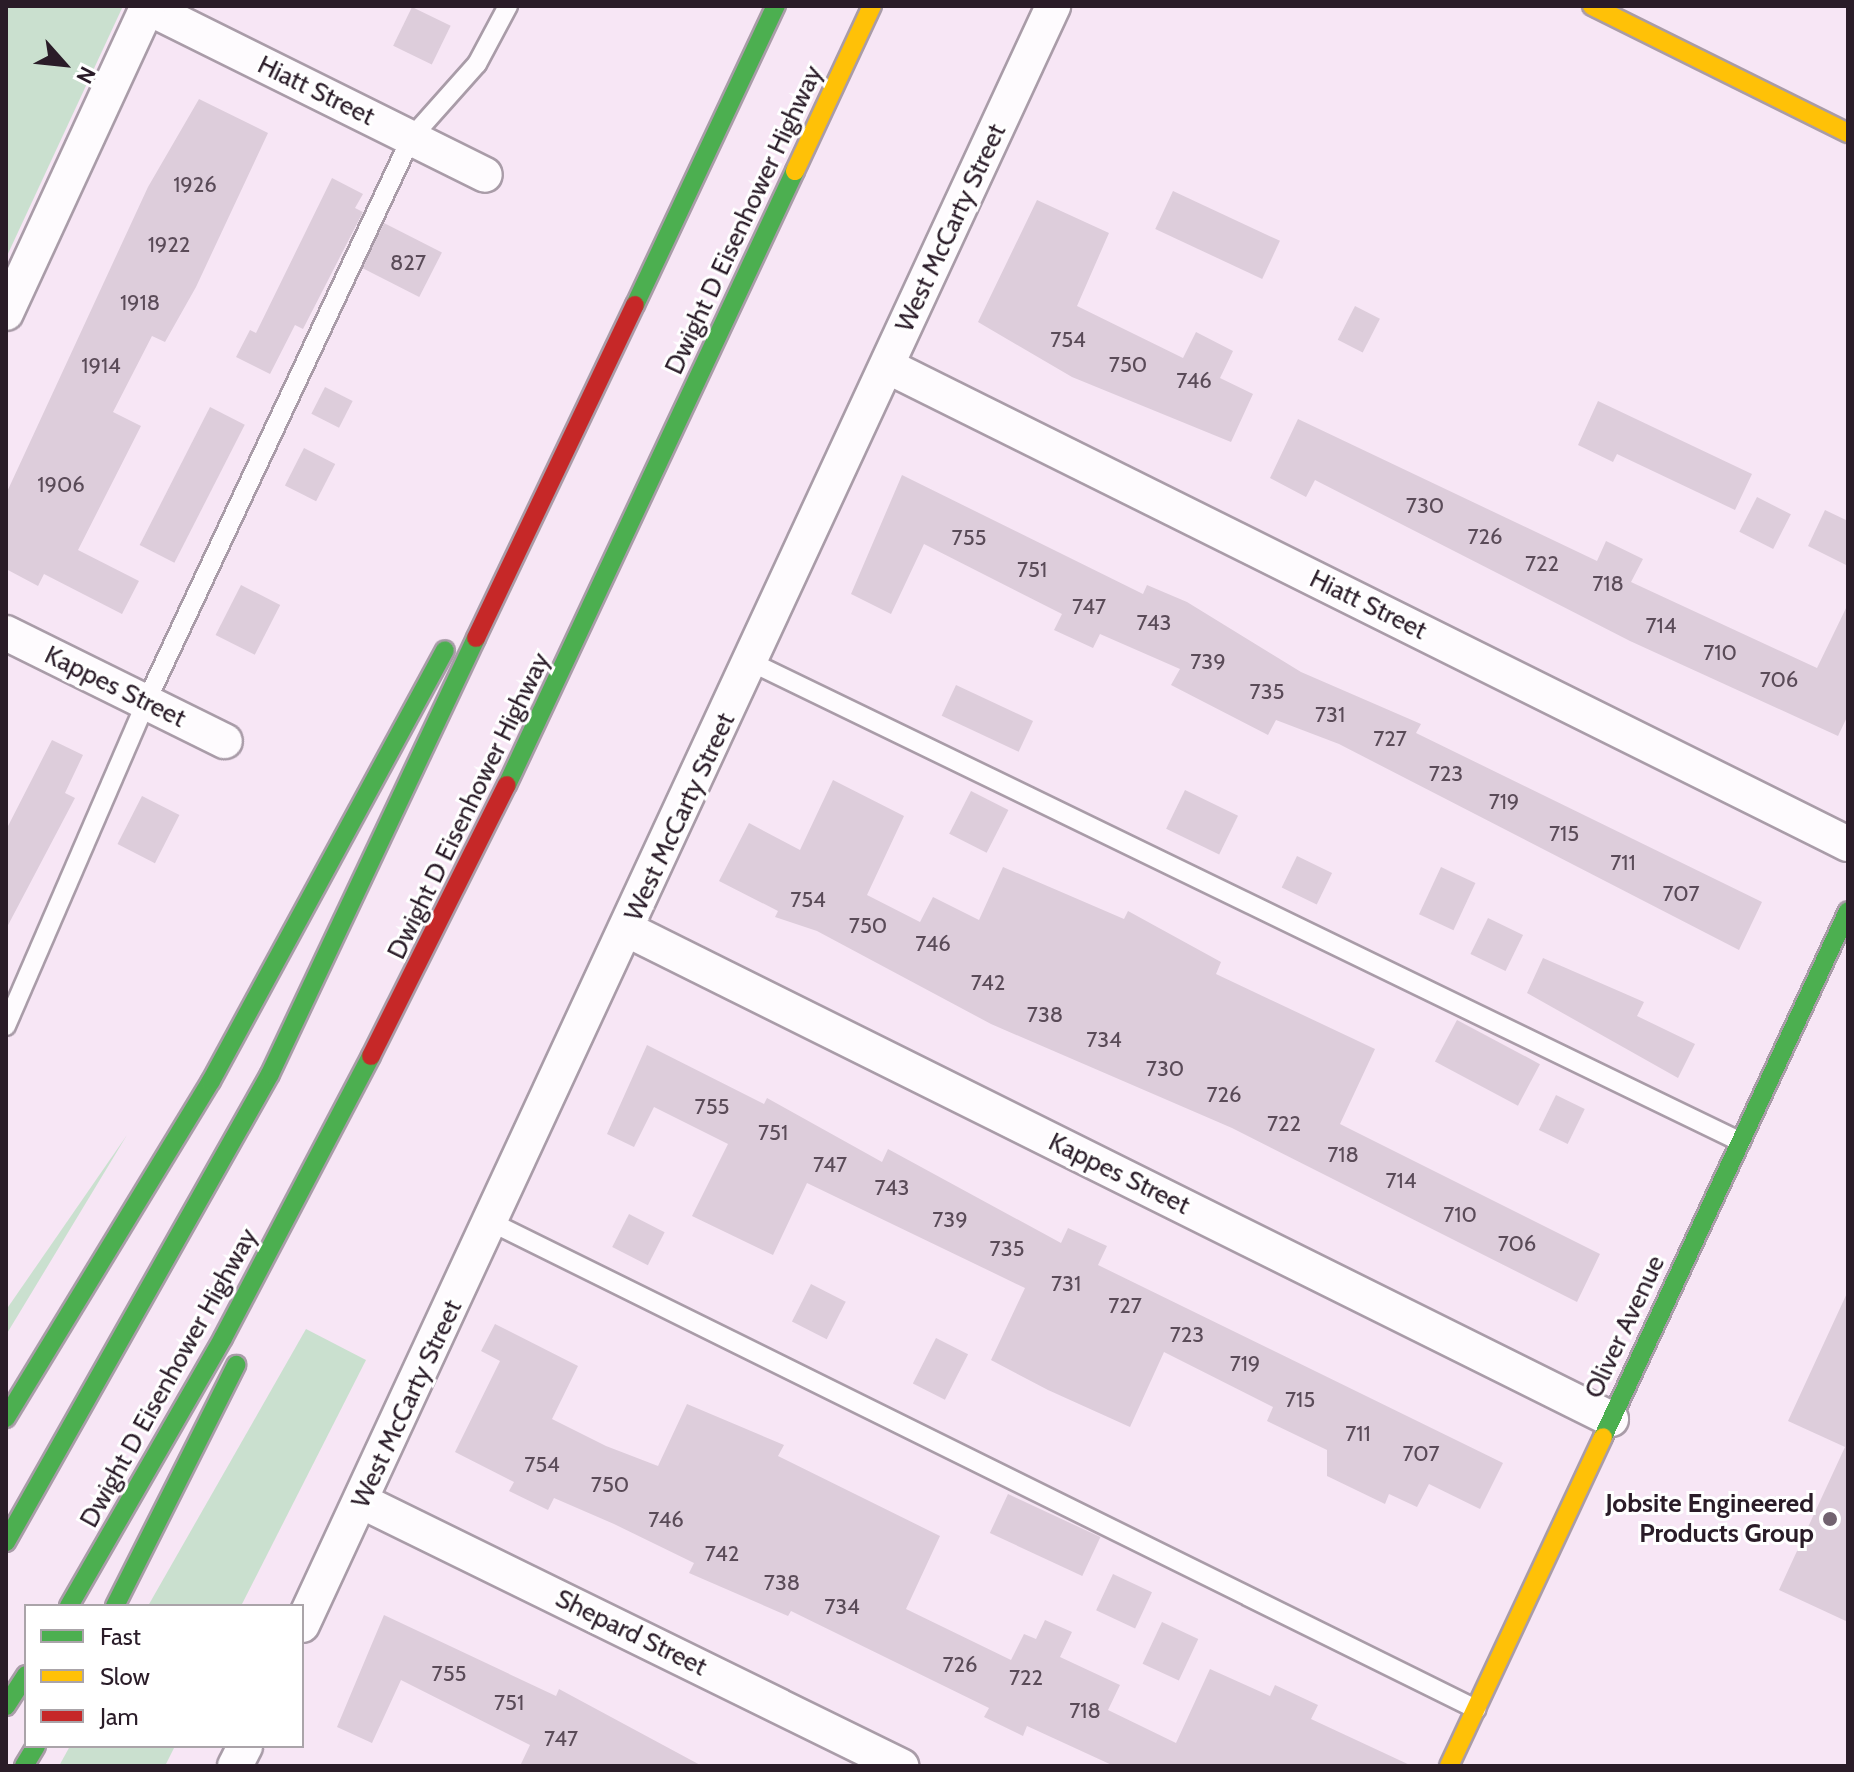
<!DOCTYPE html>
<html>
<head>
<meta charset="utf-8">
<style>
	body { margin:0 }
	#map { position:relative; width:1854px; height:1772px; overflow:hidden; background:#f7e6f5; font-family:Cabin,sans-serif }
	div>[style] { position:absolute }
	.green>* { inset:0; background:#cae0cf }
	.building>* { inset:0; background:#ddcddb; transform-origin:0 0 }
	.roads { filter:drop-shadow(2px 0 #a99ca8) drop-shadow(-2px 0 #a99ca8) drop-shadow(0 2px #a99ca8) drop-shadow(0 -2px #a99ca8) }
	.lane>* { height:18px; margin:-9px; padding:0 9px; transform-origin:9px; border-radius:9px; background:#fefbfe }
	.street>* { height:34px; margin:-17px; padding:0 17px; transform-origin:17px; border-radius:17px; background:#fefbfe }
	.fast>* { height:18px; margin:-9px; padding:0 9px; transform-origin:9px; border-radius:9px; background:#4caf50 }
	.slow>* { height:18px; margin:-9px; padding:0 9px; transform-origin:9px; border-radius:9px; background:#ffc107 }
	.jam>* { height:18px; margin:-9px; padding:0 9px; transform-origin:9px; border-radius:9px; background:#c62828 }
	.dots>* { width:22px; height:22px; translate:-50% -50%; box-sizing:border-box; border:4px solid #fff; border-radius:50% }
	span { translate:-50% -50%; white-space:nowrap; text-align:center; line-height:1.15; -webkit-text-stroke:6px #fff; paint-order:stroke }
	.number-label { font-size:22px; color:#5a4b58 }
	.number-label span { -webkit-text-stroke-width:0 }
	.street-label { font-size:26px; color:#2a1c28 }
	.poi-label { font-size:26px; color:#2a1c28; font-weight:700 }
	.right { translate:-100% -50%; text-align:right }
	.frame { position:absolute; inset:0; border:8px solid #2a1c28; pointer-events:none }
	.legend { position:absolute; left:24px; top:1604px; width:280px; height:144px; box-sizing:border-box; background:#fff; border:2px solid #aaa4a9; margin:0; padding:10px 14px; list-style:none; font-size:24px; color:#2a1c28 }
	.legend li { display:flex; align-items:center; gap:16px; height:40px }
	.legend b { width:40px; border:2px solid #aaa4a9 }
	.north { position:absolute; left:24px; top:24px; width:80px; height:80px; -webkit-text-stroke:6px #fff; paint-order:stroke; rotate:117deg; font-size:22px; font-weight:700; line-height:32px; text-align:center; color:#2a1c28 }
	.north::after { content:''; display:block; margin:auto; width:28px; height:36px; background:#2a1c28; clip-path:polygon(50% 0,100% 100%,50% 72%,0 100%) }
</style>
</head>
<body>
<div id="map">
	<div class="green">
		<div style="clip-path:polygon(6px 6px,123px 6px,6px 258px)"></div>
		<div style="clip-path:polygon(127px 1135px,6px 1335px,6px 1310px)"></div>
		<div style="clip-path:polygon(306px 1329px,366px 1360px,241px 1606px,148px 1606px)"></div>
		<div style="clip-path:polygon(70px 1746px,175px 1746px,165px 1766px,59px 1766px)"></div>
	</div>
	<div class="building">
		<div style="left:412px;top:7px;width:43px;height:43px;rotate:26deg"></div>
		<div style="clip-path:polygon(199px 99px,268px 133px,196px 287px,165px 342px,152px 336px,113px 412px,141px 426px,78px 550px,139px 581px,122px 614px,44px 574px,38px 586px,6px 569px,6px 494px,148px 187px)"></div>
		<div style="clip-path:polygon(332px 178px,363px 194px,355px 208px,363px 212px,303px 329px,295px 325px,270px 374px,236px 357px,250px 330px,256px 333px)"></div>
		<div style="left:1173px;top:191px;width:118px;height:42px;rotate:25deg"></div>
		<div style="clip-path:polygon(1037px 200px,1109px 233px,1077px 306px,1183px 358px,1196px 332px,1233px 351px,1220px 378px,1253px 394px,1231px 442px,1072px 377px,978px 322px)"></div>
		<div style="left:384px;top:223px;width:65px;height:50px;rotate:27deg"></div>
		<div style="left:1355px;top:306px;width:28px;height:38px;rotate:27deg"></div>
		<div style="left:325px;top:387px;width:31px;height:30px;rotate:27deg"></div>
		<div style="clip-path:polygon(1598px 401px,1752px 474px,1735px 510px,1617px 454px,1613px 462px,1578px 445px)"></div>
		<div style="left:210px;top:407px;width:39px;height:155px;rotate:27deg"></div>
		<div style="clip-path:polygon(1298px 419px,1597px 561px,1606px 541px,1643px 559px,1631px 582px,1817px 668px,1848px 604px,1848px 715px,1838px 736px,1630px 641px,1315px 480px,1306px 497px,1270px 478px)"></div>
		<div style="left:304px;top:448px;width:35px;height:42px;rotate:27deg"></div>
		<div style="clip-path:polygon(902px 475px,1143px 594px,1147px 585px,1187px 602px,1301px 672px,1421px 724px,1416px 733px,1762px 902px,1739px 950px,1339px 744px,1276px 720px,1268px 735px,1171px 685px,1180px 669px,1100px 634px,1093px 648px,1054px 630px,1062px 614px,924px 544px,891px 614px,851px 594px)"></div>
		<div style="left:1757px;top:497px;width:38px;height:39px;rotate:27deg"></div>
		<div style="clip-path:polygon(1825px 510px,1848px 521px,1848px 566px,1808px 546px)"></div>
		<div style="left:241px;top:585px;width:44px;height:56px;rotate:27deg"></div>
		<div style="left:956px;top:685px;width:85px;height:34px;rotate:25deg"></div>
		<div style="clip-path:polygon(52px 740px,83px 755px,65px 793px,75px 798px,6px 929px,6px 830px)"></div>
		<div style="clip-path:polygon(833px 780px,904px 816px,867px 895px,920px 922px,933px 897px,979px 920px,1003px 867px,1124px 919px,1128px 911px,1221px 962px,1216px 974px,1375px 1049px,1340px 1124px,1600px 1254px,1577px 1302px,1232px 1128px,991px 1024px,817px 931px,775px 917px,778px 911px,719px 881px,749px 823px,800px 850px)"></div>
		<div style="left:1185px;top:790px;width:59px;height:43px;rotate:26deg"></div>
		<div style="left:971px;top:791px;width:42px;height:48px;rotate:27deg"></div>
		<div style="left:142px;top:796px;width:42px;height:54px;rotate:27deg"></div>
		<div style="left:1297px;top:856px;width:39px;height:35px;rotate:26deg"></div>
		<div style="left:1441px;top:867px;width:38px;height:52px;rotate:25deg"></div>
		<div style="left:1488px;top:918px;width:39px;height:40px;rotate:26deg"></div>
		<div style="clip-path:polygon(1543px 958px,1644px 1002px,1637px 1016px,1695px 1044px,1678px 1078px,1527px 993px)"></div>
		<div style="left:1457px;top:1020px;width:94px;height:47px;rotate:28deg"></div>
		<div style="clip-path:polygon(647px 1045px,764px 1104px,767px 1098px,882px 1162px,888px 1149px,1061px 1243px,1068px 1228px,1107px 1246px,1098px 1265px,1503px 1463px,1480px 1509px,1429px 1484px,1417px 1507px,1389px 1494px,1385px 1504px,1327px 1476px,1327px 1450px,1267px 1421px,1273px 1407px,1164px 1352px,1130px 1427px,1048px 1390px,991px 1360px,1025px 1288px,807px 1183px,773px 1255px,692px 1216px,728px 1144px,654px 1107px,634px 1147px,607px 1134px)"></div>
		<div style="left:1556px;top:1095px;width:32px;height:39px;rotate:26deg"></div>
		<div style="left:629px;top:1214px;width:40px;height:37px;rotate:27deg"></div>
		<div style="left:811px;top:1284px;width:39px;height:42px;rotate:27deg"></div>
		<div style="clip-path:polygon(1848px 1291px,1848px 1622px,1779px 1590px,1845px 1447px,1788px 1421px)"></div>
		<div style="clip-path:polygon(495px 1324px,578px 1366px,552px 1419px,606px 1446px,658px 1466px,687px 1404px,784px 1445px,778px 1456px,940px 1536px,906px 1609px,1011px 1660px,1024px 1634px,1036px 1639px,1045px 1620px,1072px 1632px,1060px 1657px,1120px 1685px,1108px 1710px,1176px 1743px,1210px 1669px,1270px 1696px,1275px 1685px,1318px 1705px,1311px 1719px,1412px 1766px,1114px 1766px,1027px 1726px,1023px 1736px,984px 1717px,989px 1708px,791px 1611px,788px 1616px,689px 1573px,694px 1563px,614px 1524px,554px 1498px,548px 1510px,509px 1491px,514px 1482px,455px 1452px,500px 1361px,481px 1351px)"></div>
		<div style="left:936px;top:1338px;width:36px;height:51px;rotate:27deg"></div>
		<div style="left:1008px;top:1494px;width:102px;height:43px;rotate:25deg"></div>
		<div style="left:1113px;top:1574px;width:43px;height:40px;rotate:25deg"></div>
		<div style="clip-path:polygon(384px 1615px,556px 1696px,559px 1689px,702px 1766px,520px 1766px,530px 1745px,401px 1680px,372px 1743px,337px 1727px)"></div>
		<div style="left:1162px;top:1622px;width:40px;height:46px;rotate:25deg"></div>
	</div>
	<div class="roads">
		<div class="lane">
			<div style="left:751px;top:662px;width:1100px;rotate:25.87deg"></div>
			<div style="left:6px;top:1026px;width:353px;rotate:-66.6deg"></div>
			<div style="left:146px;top:702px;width:623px;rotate:-64.83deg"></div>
			<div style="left:411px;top:138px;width:99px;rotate:-48.3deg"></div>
			<div style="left:477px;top:64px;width:66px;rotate:-61.9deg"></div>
			<div style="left:493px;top:1223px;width:1097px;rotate:26.31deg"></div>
		</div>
		<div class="street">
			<div style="left:147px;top:7px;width:377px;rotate:26.4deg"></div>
			<div style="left:6px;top:313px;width:338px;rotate:-65.2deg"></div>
			<div style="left:887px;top:366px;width:1073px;rotate:26.45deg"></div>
			<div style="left:6px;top:633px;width:244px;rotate:26.3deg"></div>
			<div style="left:628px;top:930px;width:1098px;rotate:26.45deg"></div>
			<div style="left:361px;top:1501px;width:602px;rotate:26.14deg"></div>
			<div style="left:302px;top:1625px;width:1785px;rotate:-65.11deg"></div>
			<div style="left:235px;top:1766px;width:22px;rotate:-63deg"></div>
		</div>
		<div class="fast">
			<div style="left:635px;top:305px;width:331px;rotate:-64.8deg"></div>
			<div style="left:507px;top:785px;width:678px;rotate:-64.87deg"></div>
			<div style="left:6px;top:1418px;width:394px;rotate:-58.7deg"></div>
			<div style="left:211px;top:1081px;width:490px;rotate:-61.5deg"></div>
			<div style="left:1603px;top:1437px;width:580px;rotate:-65.02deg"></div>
			<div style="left:6px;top:1542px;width:537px;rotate:-60.57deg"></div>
			<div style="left:270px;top:1074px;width:482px;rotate:-64.7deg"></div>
			<div style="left:69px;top:1606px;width:309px;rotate:-60.1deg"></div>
			<div style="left:223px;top:1338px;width:318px;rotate:-62.3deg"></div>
			<div style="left:115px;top:1606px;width:270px;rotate:-63.3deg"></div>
			<div style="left:6px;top:1706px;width:37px;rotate:-57deg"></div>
			<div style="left:24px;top:1766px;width:23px;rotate:-59deg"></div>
		</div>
		<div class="slow">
			<div style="left:1592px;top:6px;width:286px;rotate:26.4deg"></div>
			<div style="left:795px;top:171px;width:182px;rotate:-65deg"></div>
			<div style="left:1449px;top:1766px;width:363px;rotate:-64.9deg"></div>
		</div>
		<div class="jam">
			<div style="left:476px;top:638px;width:369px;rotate:-64.5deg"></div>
			<div style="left:371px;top:1056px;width:303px;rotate:-63.4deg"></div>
		</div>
	</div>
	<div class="dots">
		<div style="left:1830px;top:1519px;background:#726370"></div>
	</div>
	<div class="number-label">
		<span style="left:195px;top:185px">1926</span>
		<span style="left:169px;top:245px">1922</span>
		<span style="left:408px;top:263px">827</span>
		<span style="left:140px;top:303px">1918</span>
		<span style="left:1068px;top:340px">754</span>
		<span style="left:1128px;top:365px">750</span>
		<span style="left:101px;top:366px">1914</span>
		<span style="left:1194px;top:381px">746</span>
		<span style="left:61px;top:485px">1906</span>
		<span style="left:1425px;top:506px">730</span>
		<span style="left:1485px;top:537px">726</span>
		<span style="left:969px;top:538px">755</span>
		<span style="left:1542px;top:564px">722</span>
		<span style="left:1032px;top:570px">751</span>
		<span style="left:1608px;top:584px">718</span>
		<span style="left:1089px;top:607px">747</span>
		<span style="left:1154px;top:623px">743</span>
		<span style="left:1661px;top:626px">714</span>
		<span style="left:1720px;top:653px">710</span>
		<span style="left:1208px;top:662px">739</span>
		<span style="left:1779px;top:680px">706</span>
		<span style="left:1267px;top:692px">735</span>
		<span style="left:1330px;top:715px">731</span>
		<span style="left:1390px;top:739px">727</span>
		<span style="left:1446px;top:774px">723</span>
		<span style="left:1504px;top:802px">719</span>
		<span style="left:1564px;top:834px">715</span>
		<span style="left:1623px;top:863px">711</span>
		<span style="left:1681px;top:894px">707</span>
		<span style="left:808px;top:900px">754</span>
		<span style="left:868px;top:926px">750</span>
		<span style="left:933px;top:944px">746</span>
		<span style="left:988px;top:983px">742</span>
		<span style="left:1045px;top:1015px">738</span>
		<span style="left:1104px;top:1040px">734</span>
		<span style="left:1165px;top:1069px">730</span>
		<span style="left:1224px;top:1095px">726</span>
		<span style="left:712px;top:1107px">755</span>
		<span style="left:1284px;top:1124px">722</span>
		<span style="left:773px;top:1133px">751</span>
		<span style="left:1343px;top:1155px">718</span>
		<span style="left:830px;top:1165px">747</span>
		<span style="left:1401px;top:1181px">714</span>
		<span style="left:892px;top:1188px">743</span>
		<span style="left:1460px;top:1215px">710</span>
		<span style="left:950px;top:1220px">739</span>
		<span style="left:1517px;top:1244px">706</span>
		<span style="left:1007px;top:1249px">735</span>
		<span style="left:1066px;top:1284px">731</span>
		<span style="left:1125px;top:1306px">727</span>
		<span style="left:1187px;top:1335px">723</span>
		<span style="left:1245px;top:1364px">719</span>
		<span style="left:1300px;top:1400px">715</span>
		<span style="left:1358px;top:1434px">711</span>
		<span style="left:1421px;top:1454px">707</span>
		<span style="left:542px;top:1465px">754</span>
		<span style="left:610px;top:1485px">750</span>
		<span style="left:666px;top:1520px">746</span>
		<span style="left:722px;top:1554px">742</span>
		<span style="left:782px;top:1583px">738</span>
		<span style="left:842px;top:1607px">734</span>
		<span style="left:960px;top:1665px">726</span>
		<span style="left:449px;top:1674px">755</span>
		<span style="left:1026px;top:1678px">722</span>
		<span style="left:509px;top:1703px">751</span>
		<span style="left:1085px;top:1711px">718</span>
		<span style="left:561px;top:1739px">747</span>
	</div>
	<div class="street-label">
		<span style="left:316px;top:91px;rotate:26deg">Hiatt Street</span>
		<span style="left:744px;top:220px;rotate:-65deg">Dwight D Eisenhower Highway</span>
		<span style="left:951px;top:228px;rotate:-65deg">West McCarty Street</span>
		<span style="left:1368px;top:605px;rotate:26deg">Hiatt Street</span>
		<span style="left:115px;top:687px;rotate:26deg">Kappes Street</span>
		<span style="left:469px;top:806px;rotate:-64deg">Dwight D Eisenhower Highway</span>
		<span style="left:680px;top:817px;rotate:-65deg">West McCarty Street</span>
		<span style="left:1119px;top:1174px;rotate:26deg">Kappes Street</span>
		<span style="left:1625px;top:1327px;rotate:-65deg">Oliver Avenue</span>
		<span style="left:169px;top:1378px;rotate:-61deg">Dwight D Eisenhower Highway</span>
		<span style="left:407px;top:1404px;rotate:-65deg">West McCarty Street</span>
		<span style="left:631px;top:1633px;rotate:26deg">Shepard Street</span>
	</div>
	<div class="poi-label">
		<span class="right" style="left:1814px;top:1519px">Jobsite Engineered<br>Products Group</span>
	</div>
	<div class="frame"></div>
	<ul class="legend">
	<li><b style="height:10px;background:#4caf50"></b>Fast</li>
	<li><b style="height:10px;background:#ffc107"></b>Slow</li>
	<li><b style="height:10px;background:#c62828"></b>Jam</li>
	</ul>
	<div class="north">N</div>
</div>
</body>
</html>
